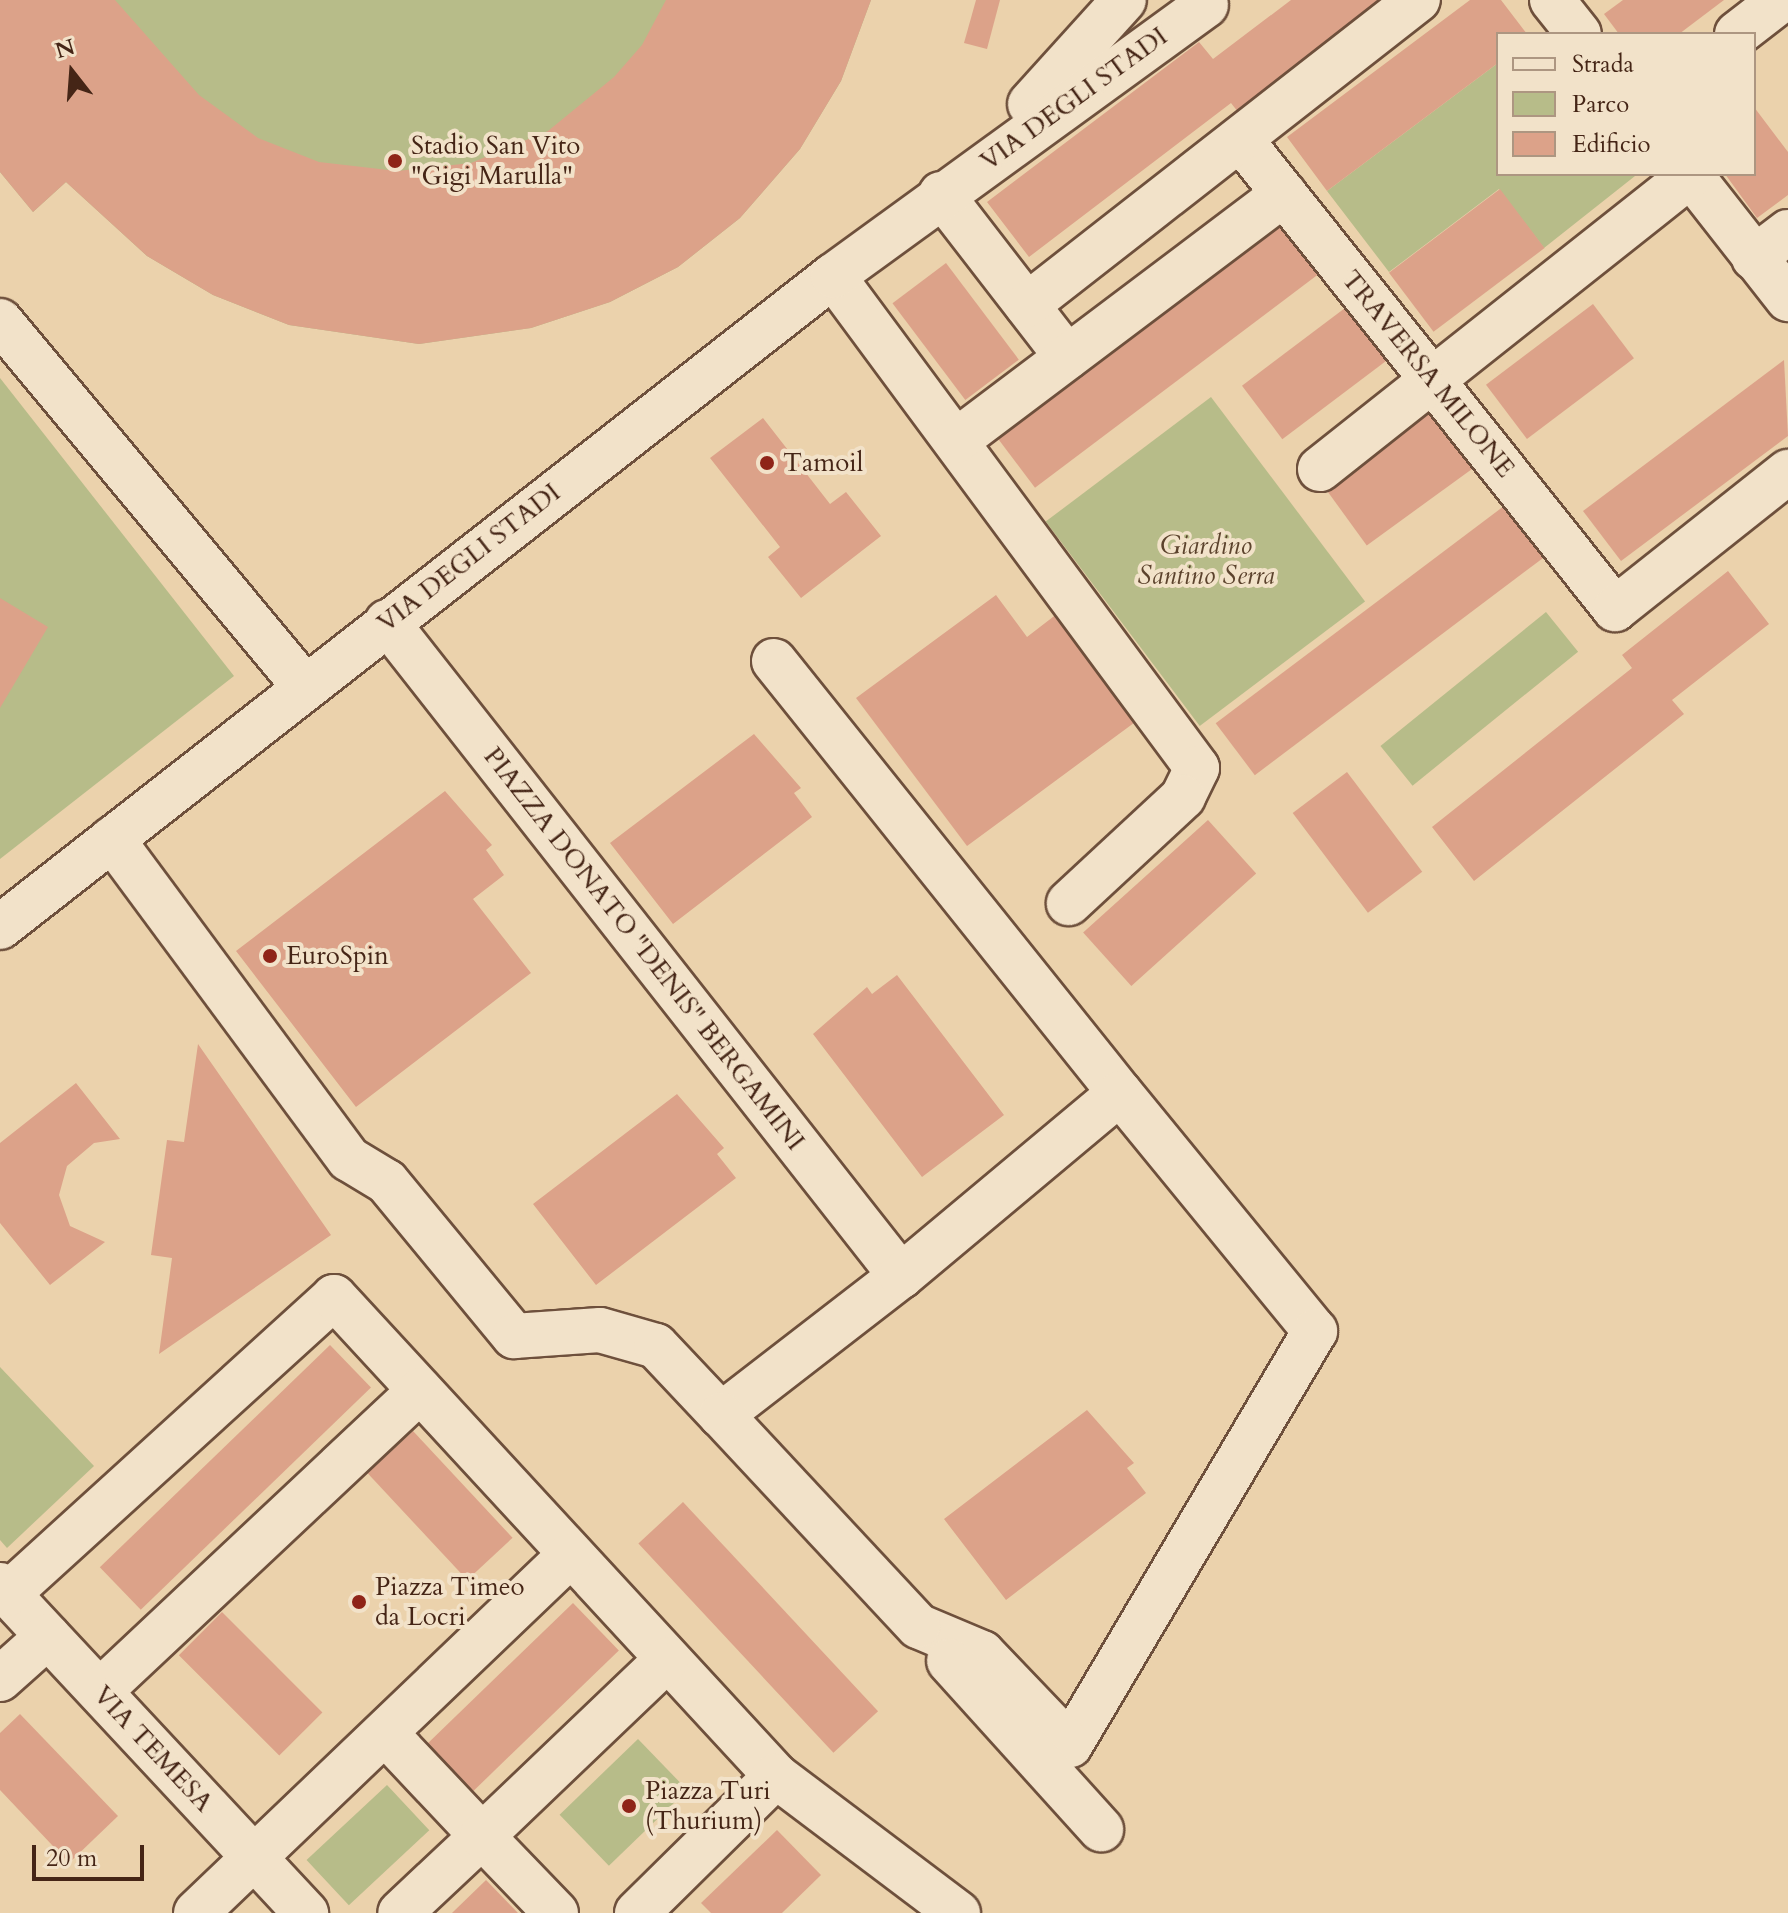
<!DOCTYPE html>
<html>
<head>
<meta charset="utf-8">
<style>
	body { margin:0 }
	#map { position:relative; width:1788px; height:1913px; overflow:hidden; background:#ebd2ac; font-family:Cardo,serif }
	div>[style] { position:absolute }
	.green>* { inset:0; background:#b7bc89; transform-origin:0 0 }
	.building>* { inset:0; background:#dca289; transform-origin:0 0 }
	.roads { filter:drop-shadow(2px 0 #6e503c) drop-shadow(-2px 0 #6e503c) drop-shadow(0 2px #6e503c) drop-shadow(0 -2px #6e503c) }
	.minor>* { height:44px; margin:-22px; padding:0 22px; transform-origin:22px; border-radius:22px; background:#f2e2c9 }
	.dots>* { width:22px; height:22px; translate:-50% -50%; box-sizing:border-box; border:4px solid #f2e2c9; border-radius:50% }
	span { translate:-50% -50%; white-space:nowrap; text-align:center; line-height:1.15; -webkit-text-stroke:8px #f2e2c9; paint-order:stroke }
	.street-label { font-size:26px; color:#452516 }
	.poi-label { font-size:26px; color:#452516 }
	.left { translate:0 -50%; text-align:left }
	.park-label { font-size:26px; color:#5c432d; font-style:italic }
	.legend { position:absolute; left:1496px; top:32px; width:260px; height:144px; box-sizing:border-box; background:#f2e2c9; border:2px solid #ad9681; margin:0; padding:10px 14px; list-style:none; font-size:24px; color:#452516 }
	.legend li { display:flex; align-items:center; gap:16px; height:40px }
	.legend b { width:40px; border:2px solid #ad9681 }
	.north { position:absolute; left:32px; top:32px; width:80px; height:80px; -webkit-text-stroke:6px #f2e2c9; paint-order:stroke; rotate:343deg; font-size:22px; font-weight:700; line-height:32px; text-align:center; color:#452516 }
	.north::after { content:''; display:block; margin:auto; width:28px; height:36px; background:#452516; clip-path:polygon(50% 0,100% 100%,50% 72%,0 100%) }
	.scale { position:absolute; left:32px; top:1845px; width:112px; height:36px; box-sizing:border-box; border:4px solid #452516; border-top:0; padding-left:10px; font-size:24px; line-height:28px; white-space:nowrap; color:#452516; -webkit-text-stroke:6px #f2e2c9; paint-order:stroke }
</style>
</head>
<body>
<div id="map">
	<div class="green">
		<div style="clip-path:polygon(0 0,871px 0,841px 81px,800px 149px,740px 218px,678px 267px,610px 302px,531px 328px,419px 344px,289px 325px,213px 295px,147px 256px,66px 182px,33px 212px,0 172px)"></div>
		<div style="clip-path:polygon(1498px 63px,1498px 174px,1635px 176px,1544px 248px,1499px 189px,1389px 272px,1327px 191px)"></div>
		<div style="clip-path:polygon(0 378px,234px 676px,0 859px)"></div>
		<div style="left:1211px;top:397px;width:256px;height:207px;rotate:53deg"></div>
		<div style="left:1546px;top:612px;width:51px;height:213px;rotate:51deg"></div>
		<div style="clip-path:polygon(0 1367px,94px 1466px,7px 1548px,0 1540px)"></div>
		<div style="left:638px;top:1739px;width:71px;height:109px;rotate:46deg"></div>
		<div style="left:387px;top:1785px;width:62px;height:110px;rotate:47deg"></div>
	</div>
	<div class="building">
		<div style="clip-path:polygon(0 0,115px 0,199px 95px,258px 138px,319px 162px,397px 171px,471px 163px,548px 131px,614px 77px,642px 45px,666px 0,871px 0,841px 81px,800px 149px,740px 218px,678px 267px,610px 302px,531px 328px,419px 344px,289px 325px,213px 295px,147px 256px,66px 182px,33px 212px,0 172px)"></div>
		<div style="clip-path:polygon(976px 0,1000px 0,987px 49px,964px 43px)"></div>
		<div style="clip-path:polygon(1291px 0,1404px 0,1245px 121px,1231px 103px,1029px 257px,987px 202px,1199px 42px,1213px 59px)"></div>
		<div style="clip-path:polygon(1470px 0,1501px 0,1527px 34px,1498px 34px,1498px 63px,1327px 191px,1287px 137px)"></div>
		<div style="clip-path:polygon(1623px 0,1724px 0,1679px 34px,1619px 34px,1604px 14px)"></div>
		<div style="clip-path:polygon(1754px 107px,1788px 152px,1788px 195px,1757px 218px,1725px 174px,1754px 174px)"></div>
		<div style="left:1500px;top:189px;width:74px;height:139px;rotate:53deg"></div>
		<div style="left:1282px;top:224px;width:62px;height:356px;rotate:53deg"></div>
		<div style="left:946px;top:263px;width:121px;height:67px;rotate:53deg"></div>
		<div style="left:1593px;top:304px;width:68px;height:134px;rotate:53deg"></div>
		<div style="left:1349px;top:305px;width:67px;height:134px;rotate:53deg"></div>
		<div style="clip-path:polygon(1784px 360px,1788px 436px,1621px 561px,1583px 511px)"></div>
		<div style="left:1431px;top:411px;width:71px;height:131px;rotate:54deg"></div>
		<div style="clip-path:polygon(763px 418px,830px 504px,846px 492px,881px 536px,801px 598px,768px 557px,780px 547px,710px 458px)"></div>
		<div style="left:1504px;top:506px;width:65px;height:361px;rotate:53deg"></div>
		<div style="clip-path:polygon(1728px 571px,1769px 624px,1672px 700px,1684px 714px,1474px 881px,1432px 827px,1632px 668px,1622px 655px)"></div>
		<div style="clip-path:polygon(996px 595px,1027px 637px,1062px 610px,1142px 717px,967px 846px,856px 698px)"></div>
		<div style="clip-path:polygon(0 598px,48px 627px,0 708px)"></div>
		<div style="clip-path:polygon(754px 734px,801px 788px,794px 793px,812px 817px,673px 924px,610px 843px)"></div>
		<div style="left:1347px;top:772px;width:125px;height:68px;rotate:53deg"></div>
		<div style="clip-path:polygon(445px 791px,492px 845px,486px 850px,504px 875px,473px 899px,531px 973px,356px 1107px,236px 951px)"></div>
		<div style="left:1208px;top:820px;width:72px;height:168px;rotate:48deg"></div>
		<div style="clip-path:polygon(897px 975px,1004px 1115px,922px 1177px,813px 1034px,867px 987px,872px 994px)"></div>
		<div style="clip-path:polygon(198px 1044px,331px 1235px,159px 1354px,172px 1258px,151px 1255px,167px 1140px,184px 1142px)"></div>
		<div style="clip-path:polygon(76px 1083px,120px 1139px,94px 1143px,67px 1166px,59px 1195px,70px 1226px,105px 1242px,50px 1285px,0 1223px,0 1143px)"></div>
		<div style="clip-path:polygon(677px 1094px,724px 1148px,717px 1154px,736px 1178px,596px 1285px,533px 1204px)"></div>
		<div style="left:330px;top:1345px;width:59px;height:320px;rotate:46deg"></div>
		<div style="clip-path:polygon(1087px 1410px,1134px 1463px,1127px 1468px,1146px 1493px,1006px 1600px,944px 1519px)"></div>
		<div style="left:413px;top:1431px;width:146px;height:62px;rotate:47deg"></div>
		<div style="left:683px;top:1502px;width:286px;height:61px;rotate:47deg"></div>
		<div style="left:573px;top:1603px;width:66px;height:214px;rotate:46deg"></div>
		<div style="left:222px;top:1612px;width:142px;height:61px;rotate:45deg"></div>
		<div style="clip-path:polygon(20px 1714px,118px 1816px,69px 1863px,0 1790px,0 1733px)"></div>
		<div style="clip-path:polygon(777px 1830px,821px 1875px,782px 1913px,711px 1913px,701px 1903px)"></div>
		<div style="clip-path:polygon(486px 1880px,518px 1913px,452px 1913px)"></div>
	</div>
	<div class="roads">
		<div class="minor">
			<div style="left:1552px;top:0;width:43px;rotate:51.5deg"></div>
			<div style="left:1737px;top:34px;width:56px;rotate:-37.7deg"></div>
			<div style="left:1030px;top:104px;width:140px;rotate:-47.9deg"></div>
			<div style="left:1241px;top:140px;width:600px;rotate:51.43deg"></div>
			<div style="left:1615px;top:609px;width:221px;rotate:-38.4deg"></div>
			<div style="left:1690px;top:174px;width:159px;rotate:51.9deg"></div>
			<div style="left:941px;top:194px;width:206px;rotate:52.3deg"></div>
			<div style="left:1754px;top:258px;width:43px;rotate:-37.4deg"></div>
			<div style="left:833px;top:276px;width:612px;rotate:53.5deg"></div>
			<div style="left:1197px;top:768px;width:32px;rotate:116deg"></div>
			<div style="left:1183px;top:797px;width:156px;rotate:137.1deg"></div>
			<div style="left:1027px;top:305px;width:496px;rotate:-38deg"></div>
			<div style="left:0;top:321px;width:475px;rotate:50.2deg"></div>
			<div style="left:956px;top:441px;width:411px;rotate:-37deg"></div>
			<div style="left:1320px;top:469px;width:473px;rotate:-38.4deg"></div>
			<div style="left:387px;top:622px;width:832px;rotate:51.84deg"></div>
			<div style="left:774px;top:661px;width:553px;rotate:51.31deg"></div>
			<div style="left:112px;top:839px;width:398px;rotate:53.5deg"></div>
			<div style="left:349px;top:1159px;width:44px;rotate:31.2deg"></div>
			<div style="left:387px;top:1182px;width:200px;rotate:50.5deg"></div>
			<div style="left:514px;top:1336px;width:86px;rotate:-4deg"></div>
			<div style="left:600px;top:1330px;width:58px;rotate:15.9deg"></div>
			<div style="left:656px;top:1346px;width:95px;rotate:46.7deg"></div>
			<div style="left:721px;top:1415px;width:227px;rotate:-37.7deg"></div>
			<div style="left:901px;top:1276px;width:285px;rotate:-39.9deg"></div>
			<div style="left:1120px;top:1093px;width:308px;rotate:50.7deg"></div>
			<div style="left:1315px;top:1331px;width:481px;rotate:120.6deg"></div>
			<div style="left:1070px;top:1745px;width:127px;rotate:-133.7deg"></div>
			<div style="left:982px;top:1653px;width:69px;rotate:-157.1deg"></div>
			<div style="left:918px;top:1626px;width:289px;rotate:-133deg"></div>
			<div style="left:0;top:927px;width:1057px;rotate:-38.01deg"></div>
			<div style="left:833px;top:276px;width:461px;rotate:-36deg"></div>
			<div style="left:0;top:1585px;width:449px;rotate:47deg"></div>
			<div style="left:8px;top:1594px;width:441px;rotate:-42.3deg"></div>
			<div style="left:334px;top:1297px;width:652px;rotate:47.3deg"></div>
			<div style="left:776px;top:1776px;width:228px;rotate:37deg"></div>
			<div style="left:949px;top:1661px;width:227px;rotate:47.9deg"></div>
			<div style="left:0;top:1679px;width:64px;rotate:-41.9deg"></div>
			<div style="left:100px;top:1691px;width:439px;rotate:-43.2deg"></div>
			<div style="left:386px;top:1734px;width:140px;rotate:46.7deg"></div>
			<div style="left:482px;top:1836px;width:112px;rotate:136.8deg"></div>
			<div style="left:196px;top:1913px;width:516px;rotate:-43.74deg"></div>
			<div style="left:556px;top:1913px;width:107px;rotate:-133.9deg"></div>
			<div style="left:482px;top:1836px;width:255px;rotate:-43.7deg"></div>
			<div style="left:637px;top:1913px;width:195px;rotate:-44.6deg"></div>
		</div>
	</div>
	<div class="dots">
		<div style="left:395px;top:161px;background:#8f2418"></div>
		<div style="left:767px;top:463px;background:#8f2418"></div>
		<div style="left:270px;top:956px;background:#8f2418"></div>
		<div style="left:359px;top:1602px;background:#8f2418"></div>
		<div style="left:629px;top:1806px;background:#8f2418"></div>
	</div>
	<div class="street-label">
		<span style="left:1074px;top:99px;rotate:-36deg">VIA DEGLI STADI</span>
		<span style="left:1428px;top:374px;rotate:51deg">TRAVERSA MILONE</span>
		<span style="left:469px;top:558px;rotate:-38deg">VIA DEGLI STADI</span>
		<span style="left:644px;top:949px;rotate:52deg">PIAZZA DONATO "DENIS" BERGAMINI</span>
		<span style="left:153px;top:1749px;rotate:47deg">VIA TEMESA</span>
	</div>
	<div class="poi-label">
		<span class="left" style="left:411px;top:161px">Stadio San Vito<br>"Gigi Marulla"</span>
		<span class="left" style="left:783px;top:463px">Tamoil</span>
		<span class="left" style="left:286px;top:956px">EuroSpin</span>
		<span class="left" style="left:375px;top:1602px">Piazza Timeo<br>da Locri</span>
		<span class="left" style="left:645px;top:1806px">Piazza Turi<br>(Thurium)</span>
	</div>
	<div class="park-label">
		<span style="left:1206px;top:561px">Giardino<br>Santino Serra</span>
	</div>
	<ul class="legend">
	<li><b style="height:10px;background:#f2e2c9"></b>Strada</li>
	<li><b style="height:22px;background:#b7bc89"></b>Parco</li>
	<li><b style="height:22px;background:#dca289"></b>Edificio</li>
	</ul>
	<div class="north">N</div>
	<div class="scale">20 m</div>
</div>
</body>
</html>
